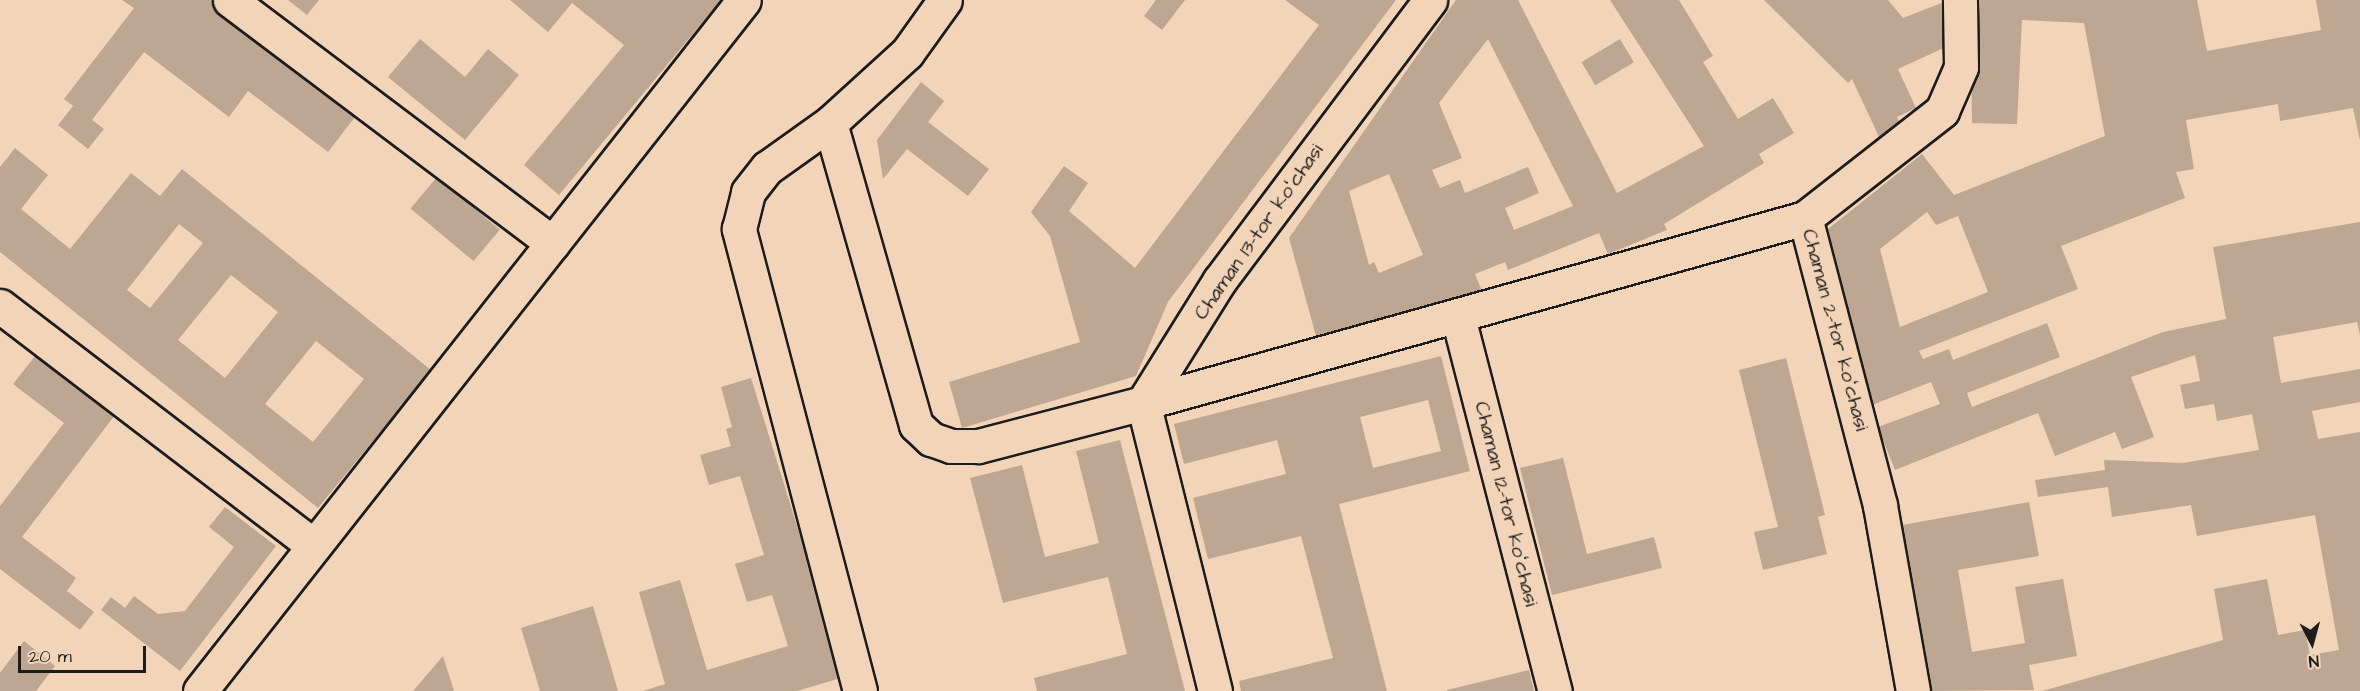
<!DOCTYPE html>
<html>
<head>
<meta charset="utf-8">
<style>
	body { margin:0 }
	#map { position:relative; width:2360px; height:691px; overflow:hidden; background:#f2d4b8; font-family:"Architects Daughter",sans-serif }
	div>[style] { position:absolute }
	.building>* { inset:0; background:#bda692; transform-origin:0 0 }
	.roads { filter:drop-shadow(2px 0 #1c1c1c) drop-shadow(-2px 0 #1c1c1c) drop-shadow(0 2px #1c1c1c) drop-shadow(0 -2px #1c1c1c) }
	.minor>* { height:33px; margin:-16.5px; padding:0 16.5px; transform-origin:16.5px; border-radius:16.5px; background:#f2d4b8 }
	span { translate:-50% -50%; white-space:nowrap; text-align:center; line-height:1.15; -webkit-text-stroke:6px #f2d4b8; paint-order:stroke }
	.street-label { font-size:20px; color:#1c1c1c }
	.north { position:absolute; left:2282px; top:613px; width:60px; height:60px; -webkit-text-stroke:4px #f2d4b8; paint-order:stroke; rotate:174deg; font-size:16px; font-weight:700; line-height:24px; text-align:center; color:#1c1c1c }
	.north::after { content:''; display:block; margin:auto; width:21px; height:27px; background:#1c1c1c; clip-path:polygon(50% 0,100% 100%,50% 72%,0 100%) }
	.scale { position:absolute; left:18px; top:646px; width:128px; height:27px; box-sizing:border-box; border:3px solid #1c1c1c; border-top:0; padding-left:8px; font-size:18px; line-height:21px; white-space:nowrap; color:#1c1c1c; -webkit-text-stroke:4px #f2d4b8; paint-order:stroke }
</style>
</head>
<body>
<div id="map">
	<div class="building">
		<div style="clip-path:polygon(122px 0,210px 0,358px 113px,328px 152px,248px 91px,229px 117px,144px 52px,92px 120px,104px 129px,88px 149px,58px 125px,73px 106px,64px 99px,134px 8px)"></div>
		<div style="clip-path:polygon(288px 0,319px 0,307px 15px)"></div>
		<div style="clip-path:polygon(510px 0,721px 0,559px 195px,524px 165px,624px 45px,572px 3px,548px 32px)"></div>
		<div style="clip-path:polygon(1156px 0,1185px 0,1162px 30px,1144px 16px)"></div>
		<div style="clip-path:polygon(1285px 0,1396px 0,1168px 302px,1136px 376px,962px 428px,949px 382px,1080px 342px,1050px 236px,1031px 212px,1064px 166px,1088px 183px,1069px 211px,1135px 268px,1319px 25px)"></div>
		<div style="clip-path:polygon(evenodd,1456px 0,1518px 0,1617px 193px,1704px 146px,1610px 0,1679px 0,1713px 56px,1703px 62px,1738px 119px,1773px 98px,1794px 133px,1759px 154px,1764px 163px,1664px 224px,1667px 230px,1608px 254px,1599px 233px,1508px 270px,1505px 262px,1475px 274px,1482px 291px,1316px 336px,1289px 238px,1456px 0,1488px 39px,1573px 206px,1514px 230px,1505px 208px,1539px 193px,1528px 167px,1465px 193px,1460px 180px,1440px 188px,1432px 170px,1462px 158px,1439px 103px,1488px 39px,1456px 0,1389px 174px,1423px 255px,1379px 273px,1374px 262px,1369px 265px,1349px 191px,1389px 174px)"></div>
		<div style="clip-path:polygon(1764px 0,1888px 0,1903px 18px,1944px 2px,1948px 46px,1898px 69px,1916px 108px,1897px 117px,1903px 129px,1880px 139px,1852px 79px,1848px 83px)"></div>
		<div style="clip-path:polygon(evenodd,1970px 0,2197px 0,2207px 51px,2321px 30px,2316px 0,2360px 0,2360px 141px,2353px 108px,2280px 121px,2278px 104px,2186px 120px,2194px 169px,2176px 172px,2185px 198px,2061px 246px,2078px 289px,1919px 351px,1923px 359px,1949px 349px,1953px 360px,2047px 323px,2060px 357px,1967px 393px,1972px 407px,2163px 332px,2226px 319px,2213px 247px,2360px 222px,2360px 335px,2357px 322px,2273px 337px,2281px 383px,2360px 369px,2360px 402px,2312px 411px,2318px 439px,2360px 432px,2360px 691px,2042px 691px,2223px 640px,2214px 589px,2267px 579px,2278px 635px,2305px 630px,2310px 655px,2339px 650px,2315px 515px,2197px 536px,2191px 505px,2112px 517px,2108px 487px,2038px 497px,2035px 480px,2105px 470px,2104px 460px,2183px 463px,2259px 450px,2252px 414px,2217px 421px,2214px 404px,2185px 409px,2180px 385px,2200px 381px,2195px 355px,2131px 377px,2154px 437px,2122px 449px,2115px 432px,2055px 456px,2038px 413px,1895px 470px,1878px 427px,1940px 404px,1931px 382px,1872px 405px,1828px 229px,1922px 154px,1954px 195px,2105px 136px,2084px 23px,2022px 20px,2017px 124px,1972px 123px,1970px 0,1927px 212px,1936px 225px,1958px 216px,1988px 292px,1900px 327px,1880px 249px,1927px 212px)"></div>
		<div style="clip-path:polygon(420px 39px,465px 77px,488px 49px,519px 75px,465px 140px,388px 77px)"></div>
		<div style="left:1620px;top:39px;width:27px;height:45px;rotate:59deg"></div>
		<div style="clip-path:polygon(921px 82px,944px 101px,928px 122px,989px 169px,968px 196px,907px 149px,883px 179px,877px 140px)"></div>
		<div style="clip-path:polygon(evenodd,15px 148px,48px 175px,21px 209px,70px 249px,131px 173px,160px 196px,182px 169px,431px 370px,318px 508px,0 252px,0 167px,15px 148px,179px 224px,203px 243px,150px 308px,127px 290px,179px 224px,15px 148px,231px 275px,278px 312px,225px 378px,178px 340px,231px 275px,15px 148px,316px 341px,364px 379px,313px 442px,265px 404px,316px 341px)"></div>
		<div style="left:437px;top:177px;width:82px;height:41px;rotate:40deg"></div>
		<div style="clip-path:polygon(39px 351px,118px 411px,22px 537px,76px 578px,67px 591px,94px 612px,80px 630px,0 569px,0 506px,64px 423px,13px 384px)"></div>
		<div style="clip-path:polygon(evenodd,1441px 356px,1470px 471px,1339px 504px,1387px 691px,1241px 691px,1239px 681px,1333px 658px,1301px 536px,1208px 559px,1193px 498px,1286px 474px,1277px 440px,1184px 464px,1174px 424px,1441px 356px,1428px 400px,1441px 451px,1373px 468px,1360px 417px,1428px 400px)"></div>
		<div style="clip-path:polygon(1786px 358px,1825px 515px,1818px 517px,1827px 554px,1763px 570px,1754px 532px,1778px 527px,1739px 370px)"></div>
		<div style="clip-path:polygon(751px 378px,844px 677px,797px 691px,643px 691px,665px 684px,639px 592px,680px 580px,707px 670px,788px 646px,772px 595px,747px 602px,735px 564px,764px 555px,740px 476px,709px 485px,700px 455px,731px 446px,726px 429px,732px 427px,721px 387px)"></div>
		<div style="clip-path:polygon(1120px 440px,1185px 691px,1037px 691px,1034px 678px,1127px 654px,1108px 577px,1003px 603px,970px 478px,1022px 465px,1045px 557px,1099px 543px,1076px 451px)"></div>
		<div style="clip-path:polygon(1563px 458px,1587px 554px,1654px 537px,1662px 568px,1552px 595px,1520px 468px)"></div>
		<div style="clip-path:polygon(2029px 502px,2039px 556px,1958px 570px,1972px 652px,2025px 643px,2015px 587px,2063px 579px,2077px 656px,2029px 665px,2034px 690px,1926px 691px,1897px 526px)"></div>
		<div style="clip-path:polygon(225px 507px,276px 546px,180px 671px,101px 610px,111px 597px,125px 608px,134px 596px,158px 614px,185px 611px,234px 547px,209px 527px)"></div>
		<div style="clip-path:polygon(593px 606px,618px 691px,540px 691px,521px 628px)"></div>
		<div style="clip-path:polygon(24px 641px,55px 666px,36px 691px,0 691px,0 673px)"></div>
		<div style="clip-path:polygon(443px 656px,454px 691px,413px 691px)"></div>
		<div style="clip-path:polygon(1529px 670px,1534px 691px,1447px 691px,1447px 690px)"></div>
	</div>
	<div class="roads">
		<div class="minor">
			<div style="left:230px;top:0;width:404px;rotate:37deg"></div>
			<div style="left:830px;top:123px;width:314px;rotate:74.1deg"></div>
			<div style="left:916px;top:425px;width:21px;rotate:43deg"></div>
			<div style="left:931px;top:439px;width:21px;rotate:19deg"></div>
			<div style="left:951px;top:446px;width:27px"></div>
			<div style="left:978px;top:446px;width:171px;rotate:-14.6deg"></div>
			<div style="left:1143px;top:403px;width:687px;rotate:-15.61deg"></div>
			<div style="left:0;top:306px;width:395px;rotate:37.4deg"></div>
			<div style="left:1458px;top:317px;width:386px;rotate:75.5deg"></div>
			<div style="left:200px;top:691px;width:879px;rotate:-51.79deg"></div>
			<div style="left:860px;top:691px;width:478px;rotate:-104.7deg"></div>
			<div style="left:739px;top:229px;width:38px;rotate:-76deg"></div>
			<div style="left:748px;top:192px;width:31px;rotate:-52deg"></div>
			<div style="left:767px;top:168px;width:77px;rotate:-35.5deg"></div>
			<div style="left:830px;top:123px;width:104px;rotate:-42.3deg"></div>
			<div style="left:907px;top:53px;width:65px;rotate:-54.4deg"></div>
			<div style="left:1215px;top:691px;width:297px;rotate:-104deg"></div>
			<div style="left:1143px;top:403px;width:145px;rotate:-58deg"></div>
			<div style="left:1220px;top:280px;width:350px;rotate:-53.1deg"></div>
			<div style="left:1913px;top:691px;width:189px;rotate:-100.1deg"></div>
			<div style="left:1880px;top:505px;width:297px;rotate:-104.6deg"></div>
			<div style="left:1805px;top:218px;width:174px;rotate:-38deg"></div>
			<div style="left:1942px;top:111px;width:48px;rotate:-66.6deg"></div>
			<div style="left:1961px;top:67px;width:67px;rotate:-90.9deg"></div>
		</div>
	</div>
	<div class="street-label">
		<span style="left:1259px;top:232px;rotate:-55deg">Chaman 13-tor koʻchasi</span>
		<span style="left:1835px;top:330px;rotate:75deg">Chaman 2-tor koʻchasi</span>
		<span style="left:1506px;top:504px;rotate:76deg">Chaman 12-tor koʻchasi</span>
	</div>
	<div class="north">N</div>
	<div class="scale">20 m</div>
</div>
</body>
</html>
